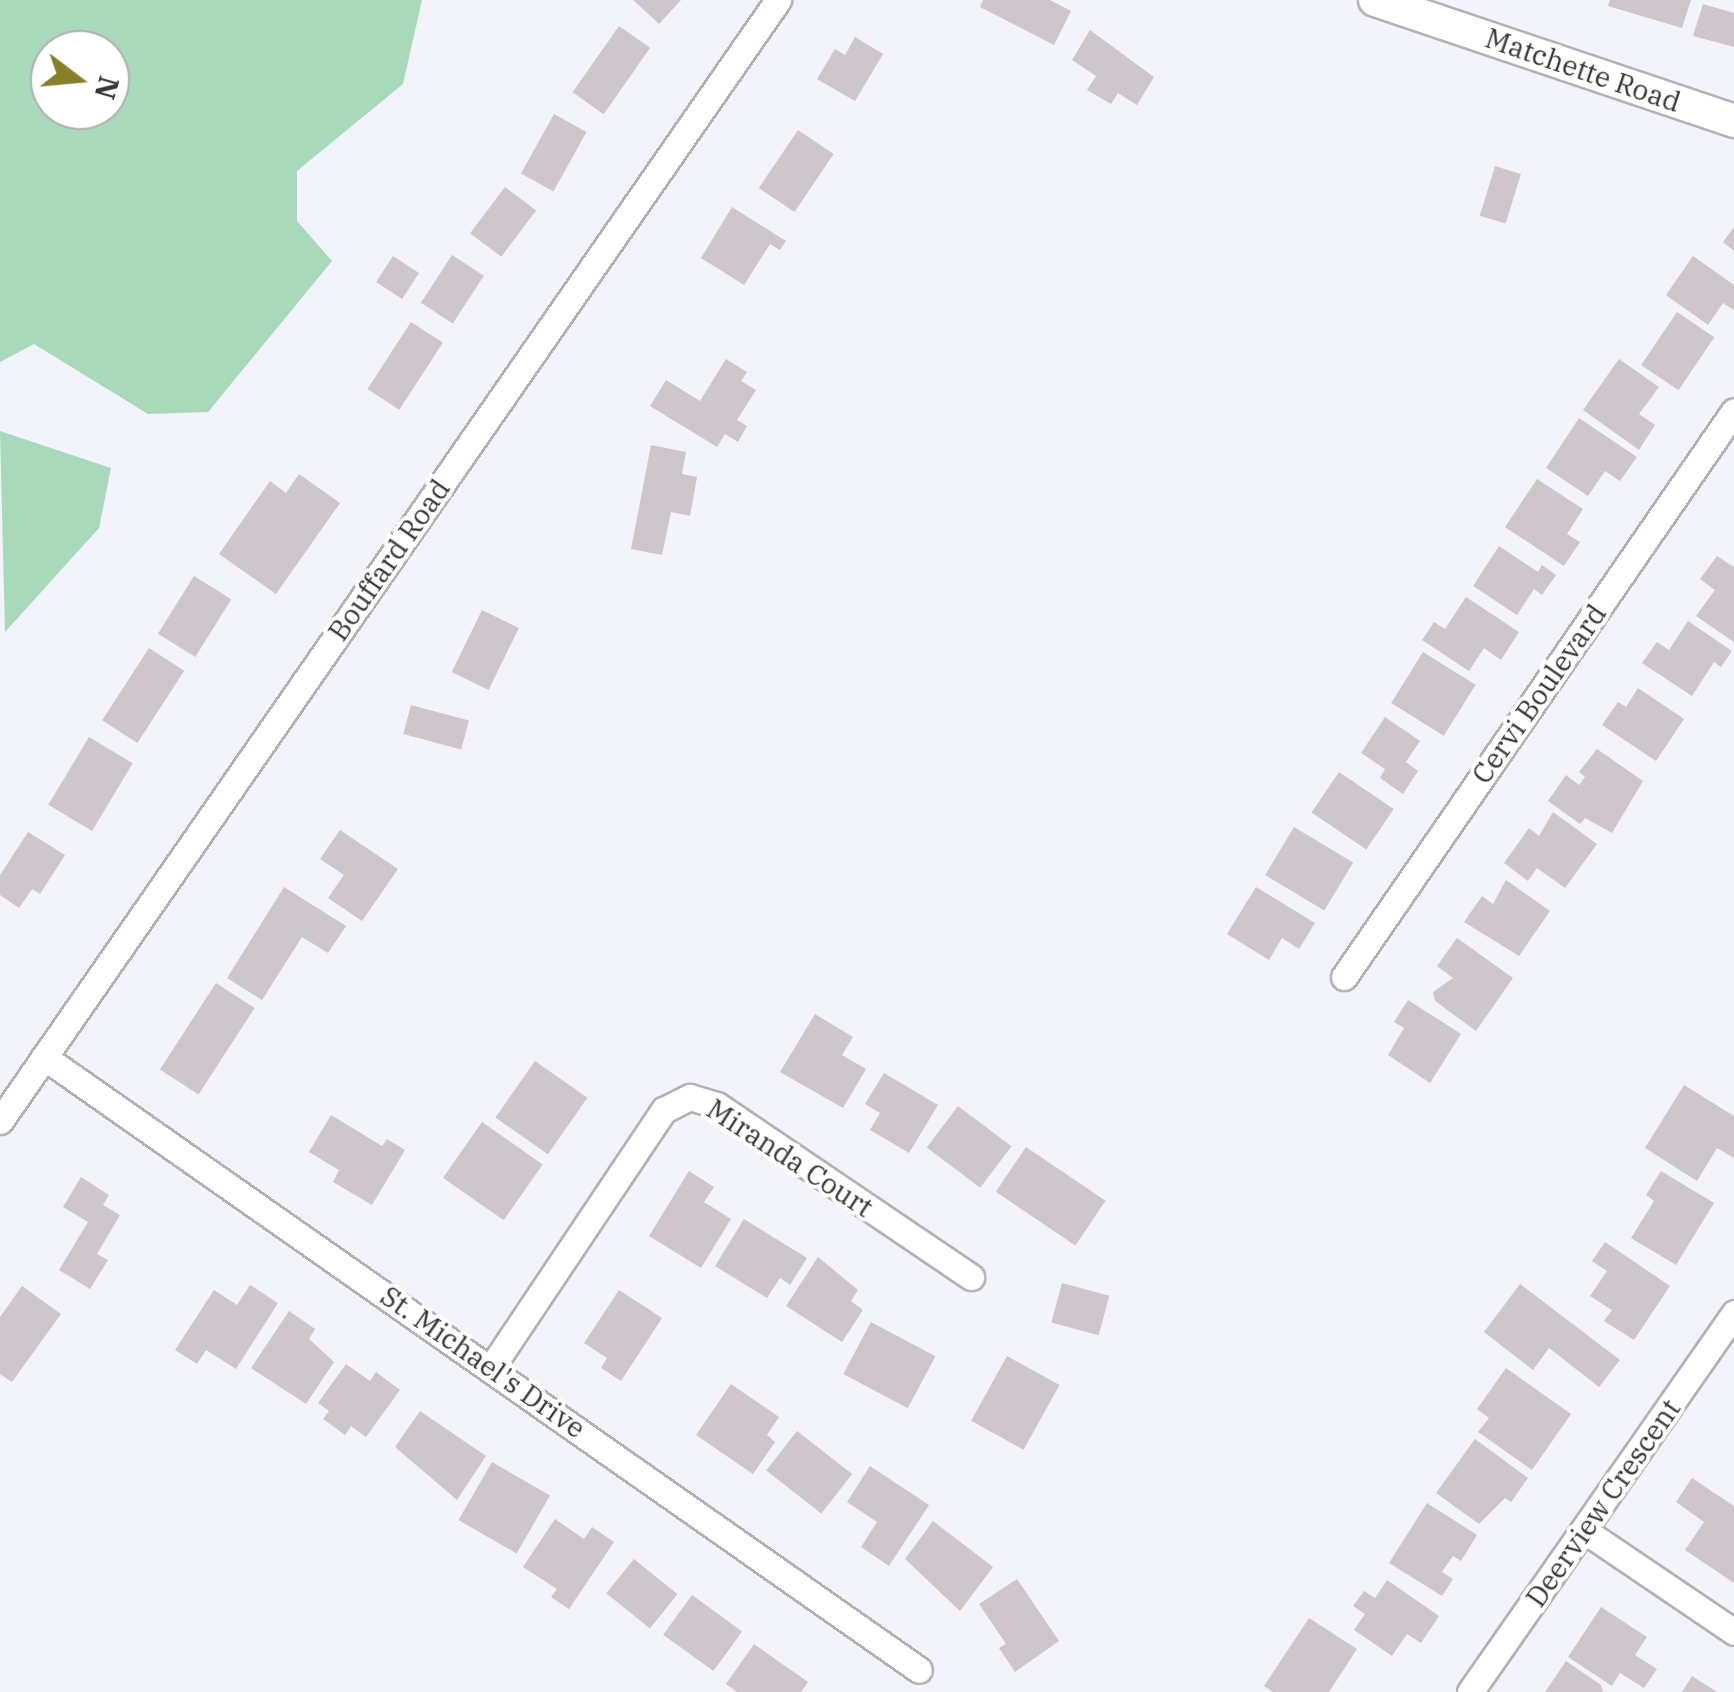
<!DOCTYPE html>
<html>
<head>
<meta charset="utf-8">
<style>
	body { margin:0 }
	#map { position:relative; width:1734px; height:1692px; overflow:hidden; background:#f3f3fb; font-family:"IBM Plex Serif",serif }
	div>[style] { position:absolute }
	.green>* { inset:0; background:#a8d9bb }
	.building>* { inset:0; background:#cec6ca; transform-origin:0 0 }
	.roads { filter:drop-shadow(2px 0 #b1b1b8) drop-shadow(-2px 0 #b1b1b8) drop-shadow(0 2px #b1b1b8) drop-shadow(0 -2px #b1b1b8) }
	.minor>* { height:25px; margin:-12.5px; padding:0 12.5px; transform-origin:12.5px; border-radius:12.5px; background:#fff }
	.tertiary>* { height:32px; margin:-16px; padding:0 16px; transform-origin:16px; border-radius:16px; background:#fff }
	span { translate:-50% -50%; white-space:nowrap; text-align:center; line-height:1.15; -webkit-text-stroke:8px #fff; paint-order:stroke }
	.street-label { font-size:28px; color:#363639 }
	.north { position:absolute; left:30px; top:30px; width:100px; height:100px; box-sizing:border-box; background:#fff; border:2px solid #afafb0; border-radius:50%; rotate:106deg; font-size:28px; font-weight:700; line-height:40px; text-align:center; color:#363639 }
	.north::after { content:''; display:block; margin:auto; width:35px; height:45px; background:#868028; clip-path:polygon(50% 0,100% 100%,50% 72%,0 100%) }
</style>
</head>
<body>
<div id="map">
	<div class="green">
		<div style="clip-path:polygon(evenodd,0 0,422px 0,403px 84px,297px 171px,297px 221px,332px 261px,208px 412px,148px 414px,34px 344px,0 362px,0 0,110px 50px,110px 110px,50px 110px,50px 50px,110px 50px)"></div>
		<div style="clip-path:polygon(0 431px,111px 468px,99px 528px,5px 632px)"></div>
	</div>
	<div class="building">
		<div style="clip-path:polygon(633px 0,681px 0,659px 24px)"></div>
		<div style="clip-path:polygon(983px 0,1050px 0,1071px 11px,1054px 45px,980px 7px)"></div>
		<div style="clip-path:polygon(1610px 0,1691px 0,1682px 28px,1608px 6px)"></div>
		<div style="clip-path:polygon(1703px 4px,1734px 13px,1734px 47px,1693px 36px)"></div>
		<div style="left:619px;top:26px;width:38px;height:81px;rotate:35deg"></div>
		<div style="clip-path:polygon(1090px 30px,1154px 77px,1137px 105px,1118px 93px,1111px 104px,1087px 90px,1096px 76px,1072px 60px)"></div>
		<div style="clip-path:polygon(855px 37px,883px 54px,855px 101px,817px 79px,835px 49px,845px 55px)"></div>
		<div style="left:554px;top:114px;width:37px;height:68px;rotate:29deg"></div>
		<div style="left:798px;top:130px;width:43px;height:70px;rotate:34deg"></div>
		<div style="left:1495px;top:166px;width:27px;height:52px;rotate:17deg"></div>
		<div style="left:505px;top:187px;width:39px;height:58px;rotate:37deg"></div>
		<div style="clip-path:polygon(732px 207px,786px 241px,780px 250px,770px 244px,744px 285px,701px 258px)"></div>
		<div style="clip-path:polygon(1734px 227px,1734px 251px,1723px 242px)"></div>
		<div style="left:452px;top:255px;width:38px;height:57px;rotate:33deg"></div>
		<div style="left:393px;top:256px;width:31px;height:31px;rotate:33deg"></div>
		<div style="clip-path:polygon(1693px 256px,1734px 285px,1734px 310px,1723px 303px,1708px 325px,1666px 295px)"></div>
		<div style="left:1677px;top:312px;width:45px;height:64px;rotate:34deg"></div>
		<div style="left:411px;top:322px;width:38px;height:80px;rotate:33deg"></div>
		<div style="clip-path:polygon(726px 359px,747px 372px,741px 381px,756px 390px,737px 420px,747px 426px,738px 442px,725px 434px,717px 447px,650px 406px,666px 380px,700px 401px)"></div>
		<div style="clip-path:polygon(1619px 359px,1659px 387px,1639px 414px,1655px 425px,1639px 450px,1583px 410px)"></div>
		<div style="clip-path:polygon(1579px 418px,1637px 457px,1620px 481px,1605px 471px,1588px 496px,1546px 468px)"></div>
		<div style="clip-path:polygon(651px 445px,686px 452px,682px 474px,697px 477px,690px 516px,671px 512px,662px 555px,631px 549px)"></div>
		<div style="clip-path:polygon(299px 474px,340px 503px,276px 594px,219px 554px,270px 481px,286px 493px)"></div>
		<div style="clip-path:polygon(1537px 479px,1583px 509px,1567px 534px,1580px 542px,1564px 566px,1505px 527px)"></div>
		<div style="clip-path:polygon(1499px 546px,1538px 572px,1542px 565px,1556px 575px,1542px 595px,1534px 589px,1517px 615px,1473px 586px)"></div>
		<div style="clip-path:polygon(1717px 556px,1734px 567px,1734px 642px,1696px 616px,1715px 590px,1700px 579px)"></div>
		<div style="left:194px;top:576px;width:44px;height:68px;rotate:32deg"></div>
		<div style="clip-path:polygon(1466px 597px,1519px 632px,1501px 660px,1484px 648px,1469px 671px,1422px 640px,1434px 622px,1445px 629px)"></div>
		<div style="left:482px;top:610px;width:41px;height:69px;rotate:26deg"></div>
		<div style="clip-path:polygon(1688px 621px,1732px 651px,1721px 667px,1714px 662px,1692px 696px,1642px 663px,1657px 642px,1669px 650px)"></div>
		<div style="left:149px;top:648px;width:42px;height:86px;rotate:33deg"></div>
		<div style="left:1423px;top:652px;width:62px;height:60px;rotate:32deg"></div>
		<div style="clip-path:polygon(1638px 688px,1684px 719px,1656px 761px,1602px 725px,1618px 702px,1626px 707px)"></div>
		<div style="left:411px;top:705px;width:60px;height:30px;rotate:15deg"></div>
		<div style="clip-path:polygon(1385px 717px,1420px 741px,1406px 762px,1418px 771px,1403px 794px,1380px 778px,1385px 769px,1361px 753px)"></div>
		<div style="left:89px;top:737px;width:51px;height:79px;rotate:31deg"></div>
		<div style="clip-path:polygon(1597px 749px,1643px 781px,1612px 833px,1585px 818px,1580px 824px,1548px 801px,1566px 775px,1579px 785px,1585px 777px,1579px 772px)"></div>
		<div style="left:1339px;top:772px;width:66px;height:49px;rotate:34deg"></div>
		<div style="clip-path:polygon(1553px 812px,1597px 844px,1565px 888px,1537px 868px,1528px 881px,1504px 863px,1529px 828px,1539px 836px)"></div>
		<div style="left:1294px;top:827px;width:69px;height:56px;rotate:31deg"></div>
		<div style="clip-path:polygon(340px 830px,398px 869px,362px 921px,328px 898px,344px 875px,320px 859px)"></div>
		<div style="clip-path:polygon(28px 832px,65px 855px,40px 894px,32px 889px,19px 908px,0 895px,0 875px)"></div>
		<div style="clip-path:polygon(1506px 880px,1550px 911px,1519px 956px,1464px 922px,1482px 896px,1493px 904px)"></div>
		<div style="clip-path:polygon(284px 887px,346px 926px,328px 953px,302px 937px,262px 1000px,227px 978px)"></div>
		<div style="clip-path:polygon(1256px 887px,1315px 923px,1299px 949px,1282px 938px,1269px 960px,1227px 934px)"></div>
		<div style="clip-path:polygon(1457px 938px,1513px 978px,1476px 1031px,1435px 1001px,1433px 992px,1453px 978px,1437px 966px)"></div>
		<div style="left:216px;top:983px;width:46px;height:103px;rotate:33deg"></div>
		<div style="clip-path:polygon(1408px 1000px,1461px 1034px,1430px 1083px,1388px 1055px,1404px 1028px,1394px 1022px)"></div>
		<div style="clip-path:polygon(815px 1014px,853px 1037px,842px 1055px,866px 1069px,843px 1108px,780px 1072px)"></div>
		<div style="left:535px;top:1061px;width:64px;height:69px;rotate:35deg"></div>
		<div style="clip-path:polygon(884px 1073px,938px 1105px,909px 1153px,870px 1130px,880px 1113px,865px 1104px)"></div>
		<div style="clip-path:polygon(1684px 1085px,1734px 1116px,1734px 1158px,1717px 1148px,1697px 1181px,1645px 1148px)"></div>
		<div style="left:958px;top:1106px;width:67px;height:52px;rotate:37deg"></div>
		<div style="clip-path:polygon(331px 1115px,382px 1146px,387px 1139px,405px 1150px,372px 1205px,333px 1182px,339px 1170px,309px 1152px)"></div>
		<div style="left:482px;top:1122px;width:74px;height:68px;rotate:35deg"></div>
		<div style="left:1026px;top:1147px;width:96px;height:54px;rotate:34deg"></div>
		<div style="clip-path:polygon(689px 1171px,714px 1187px,704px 1202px,731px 1219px,701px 1268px,649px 1236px)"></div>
		<div style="clip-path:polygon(1661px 1171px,1714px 1203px,1676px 1265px,1631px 1238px,1654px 1201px,1646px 1195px)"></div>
		<div style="clip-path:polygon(81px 1177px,109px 1195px,103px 1205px,120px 1215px,97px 1254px,108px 1260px,90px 1289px,59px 1270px,88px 1222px,63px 1207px)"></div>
		<div style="clip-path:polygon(744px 1219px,807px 1258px,790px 1285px,780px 1278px,767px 1298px,715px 1266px)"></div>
		<div style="clip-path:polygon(1605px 1242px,1670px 1286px,1634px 1340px,1604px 1321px,1612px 1310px,1590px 1296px,1607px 1271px,1592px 1261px)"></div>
		<div style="clip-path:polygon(818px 1257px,858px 1290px,851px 1301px,863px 1310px,842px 1342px,786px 1306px)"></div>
		<div style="left:1062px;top:1283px;width:49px;height:41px;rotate:15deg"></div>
		<div style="clip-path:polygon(1520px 1284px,1620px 1360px,1599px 1387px,1549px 1348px,1533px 1370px,1484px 1332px)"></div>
		<div style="clip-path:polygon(250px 1285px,278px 1303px,236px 1369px,206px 1350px,197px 1364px,175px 1350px,214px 1290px,237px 1305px)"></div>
		<div style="clip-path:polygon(22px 1286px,61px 1314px,12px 1382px,0 1374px,0 1317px)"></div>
		<div style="clip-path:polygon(619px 1290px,662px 1318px,621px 1381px,601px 1368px,607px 1358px,584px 1343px)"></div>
		<div style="clip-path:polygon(289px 1311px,315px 1329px,309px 1339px,334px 1362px,306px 1404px,251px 1368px)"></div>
		<div style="left:871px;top:1322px;width:73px;height:59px;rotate:28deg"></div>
		<div style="left:1007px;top:1356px;width:60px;height:74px;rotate:29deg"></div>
		<div style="clip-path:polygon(346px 1364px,370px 1381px,376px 1372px,400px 1390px,366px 1437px,351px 1426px,345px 1435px,323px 1419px,329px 1411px,318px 1403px)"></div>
		<div style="clip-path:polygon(1506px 1368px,1571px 1414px,1532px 1470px,1478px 1432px,1489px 1418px,1477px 1409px)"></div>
		<div style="clip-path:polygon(731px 1384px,779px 1417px,767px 1435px,775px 1442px,753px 1474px,696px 1435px)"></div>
		<div style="clip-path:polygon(420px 1411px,486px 1456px,457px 1500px,395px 1447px)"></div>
		<div style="left:797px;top:1431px;width:70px;height:50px;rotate:38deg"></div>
		<div style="clip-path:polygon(1475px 1439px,1528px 1478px,1511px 1502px,1505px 1498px,1479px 1524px,1436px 1493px)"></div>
		<div style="left:492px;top:1462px;width:67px;height:67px;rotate:30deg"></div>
		<div style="clip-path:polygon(870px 1466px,929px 1505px,889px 1566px,861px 1547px,877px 1522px,847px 1502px)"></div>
		<div style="clip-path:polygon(1692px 1478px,1734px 1506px,1734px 1583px,1685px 1550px,1704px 1522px,1676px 1502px)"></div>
		<div style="clip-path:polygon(1427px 1503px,1477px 1535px,1461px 1561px,1453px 1556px,1442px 1572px,1453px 1579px,1442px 1596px,1389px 1563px)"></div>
		<div style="clip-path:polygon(555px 1519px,584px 1539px,592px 1527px,614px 1542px,569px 1609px,551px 1597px,557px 1589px,523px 1567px)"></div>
		<div style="clip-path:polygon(933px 1521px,993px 1567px,960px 1611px,905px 1559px)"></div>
		<div style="left:634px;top:1559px;width:56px;height:44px;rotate:39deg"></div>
		<div style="clip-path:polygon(1017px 1579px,1059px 1641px,1015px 1672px,999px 1648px,1006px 1644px,979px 1604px)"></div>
		<div style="clip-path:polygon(1387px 1580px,1439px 1616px,1421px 1643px,1407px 1634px,1392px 1656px,1354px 1630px,1365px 1614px,1353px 1606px,1364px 1591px,1375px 1598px)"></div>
		<div style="left:692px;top:1595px;width:62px;height:49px;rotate:36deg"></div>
		<div style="clip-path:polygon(1601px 1607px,1647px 1637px,1635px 1655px,1657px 1669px,1644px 1688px,1620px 1673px,1612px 1686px,1568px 1657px)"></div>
		<div style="clip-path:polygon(1309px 1618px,1357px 1649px,1329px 1692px,1273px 1692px,1264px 1686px)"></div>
		<div style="clip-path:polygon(754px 1644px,808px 1682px,801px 1692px,737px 1692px,726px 1684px)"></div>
		<div style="clip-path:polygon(1566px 1661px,1601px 1685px,1603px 1692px,1545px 1692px)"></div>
		<div style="clip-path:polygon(1692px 1676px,1717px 1692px,1682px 1692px)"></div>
	</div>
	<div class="roads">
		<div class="minor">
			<div style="left:1344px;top:977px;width:687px;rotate:-55.43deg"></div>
			<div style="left:44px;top:1057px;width:1068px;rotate:35.01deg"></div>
			<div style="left:0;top:1121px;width:1365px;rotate:-55.24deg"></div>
			<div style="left:491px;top:1368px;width:311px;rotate:-56.2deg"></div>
			<div style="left:664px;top:1110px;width:29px;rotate:-27deg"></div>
			<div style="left:690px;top:1097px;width:28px;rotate:17deg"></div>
			<div style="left:717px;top:1105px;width:307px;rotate:34.1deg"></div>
			<div style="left:1585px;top:1531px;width:180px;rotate:34.1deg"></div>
			<div style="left:1470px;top:1692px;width:462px;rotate:-55.1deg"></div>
		</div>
		<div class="tertiary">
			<div style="left:1375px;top:0;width:379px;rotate:18.6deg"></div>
		</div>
	</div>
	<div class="street-label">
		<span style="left:1583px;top:70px;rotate:19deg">Matchette Road</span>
		<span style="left:389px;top:560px;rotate:-55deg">Bouffard Road</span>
		<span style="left:1539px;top:694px;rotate:-55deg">Cervi Boulevard</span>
		<span style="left:790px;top:1158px;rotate:33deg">Miranda Court</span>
		<span style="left:483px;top:1362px;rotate:35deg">St. Michael's Drive</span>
		<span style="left:1603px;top:1503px;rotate:-55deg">Deerview Crescent</span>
	</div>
	<div class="north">N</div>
</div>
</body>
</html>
